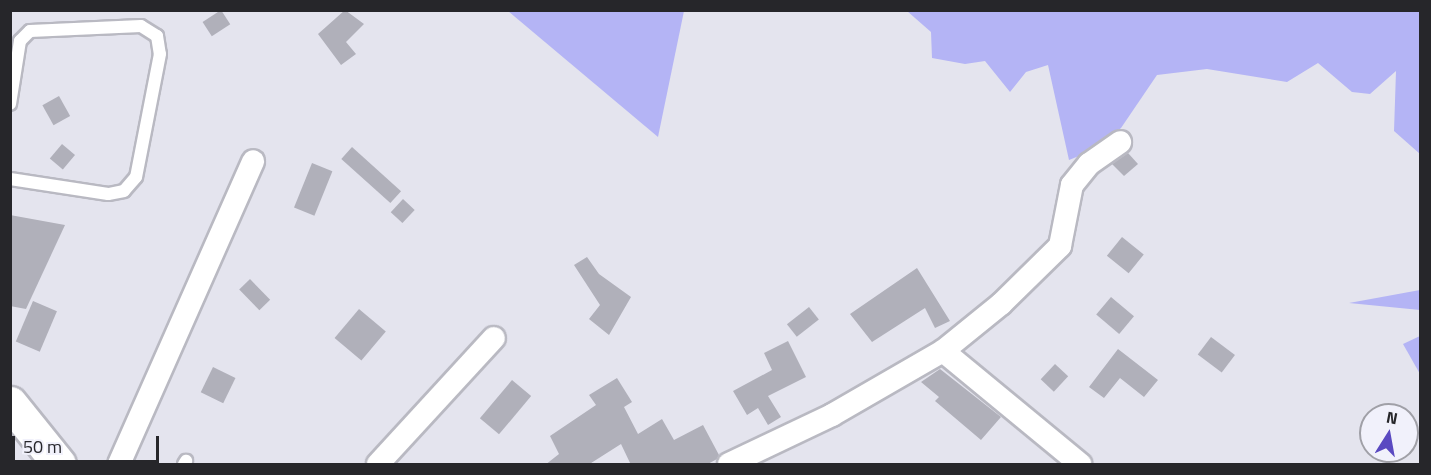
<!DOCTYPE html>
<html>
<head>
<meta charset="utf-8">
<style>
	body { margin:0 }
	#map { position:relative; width:1431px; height:475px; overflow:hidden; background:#e4e4ee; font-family:"Titillium Web",sans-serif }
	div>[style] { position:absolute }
	.water>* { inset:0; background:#b4b4f5 }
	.building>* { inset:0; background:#b0b0ba; transform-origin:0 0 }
	.roads { filter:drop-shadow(2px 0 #b9b9c2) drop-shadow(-2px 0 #b9b9c2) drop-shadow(0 2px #b9b9c2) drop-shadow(0 -2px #b9b9c2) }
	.lane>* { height:12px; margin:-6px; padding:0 6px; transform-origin:6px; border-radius:6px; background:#fff }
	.street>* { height:22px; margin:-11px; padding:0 11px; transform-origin:11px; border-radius:11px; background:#fff }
	.primary>* { height:33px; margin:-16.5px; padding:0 16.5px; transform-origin:16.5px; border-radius:16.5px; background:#fff }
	span { translate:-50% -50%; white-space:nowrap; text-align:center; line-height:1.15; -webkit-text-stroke:5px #f1f1fb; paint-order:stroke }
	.frame { position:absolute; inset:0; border:12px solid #26262a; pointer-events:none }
	.north { position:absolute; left:1359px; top:403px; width:60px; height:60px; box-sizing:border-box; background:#f1f1fb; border:2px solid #a0a0a7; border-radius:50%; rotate:11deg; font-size:16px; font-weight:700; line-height:24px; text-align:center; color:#26262a }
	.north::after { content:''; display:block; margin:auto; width:21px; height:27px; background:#5a49c1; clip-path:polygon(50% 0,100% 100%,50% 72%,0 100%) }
	.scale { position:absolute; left:12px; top:436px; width:147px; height:27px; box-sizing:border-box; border:3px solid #26262a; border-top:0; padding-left:8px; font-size:18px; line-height:21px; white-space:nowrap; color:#26262a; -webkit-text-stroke:4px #f1f1fb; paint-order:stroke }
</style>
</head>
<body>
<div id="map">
	<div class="water">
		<div style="clip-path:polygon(508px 11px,684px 11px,658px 137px)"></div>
		<div style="clip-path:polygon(907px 11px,1420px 11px,1420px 154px,1394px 131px,1396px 71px,1370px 94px,1352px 92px,1318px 63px,1287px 82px,1207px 69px,1157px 75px,1121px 128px,1094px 150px,1069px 160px,1048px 65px,1026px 72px,1010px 92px,985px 61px,965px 64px,932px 58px,931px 32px)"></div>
		<div style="clip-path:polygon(1420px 290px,1420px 310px,1349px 303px)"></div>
		<div style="clip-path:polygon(1420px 336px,1420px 374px,1403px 344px)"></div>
	</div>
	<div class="building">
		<div style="left:221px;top:10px;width:17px;height:22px;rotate:57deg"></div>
		<div style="clip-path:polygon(345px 10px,364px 24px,346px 42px,356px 54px,341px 65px,318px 34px)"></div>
		<div style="left:59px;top:96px;width:23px;height:19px;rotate:61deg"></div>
		<div style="left:62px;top:144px;width:17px;height:19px;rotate:40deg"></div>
		<div style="left:352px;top:147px;width:66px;height:16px;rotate:42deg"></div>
		<div style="clip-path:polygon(1128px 153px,1138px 164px,1124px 176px,1112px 164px)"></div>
		<div style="left:312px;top:163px;width:22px;height:48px;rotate:22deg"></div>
		<div style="left:403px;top:199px;width:16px;height:18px;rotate:43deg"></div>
		<div style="clip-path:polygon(10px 215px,65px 225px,26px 309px,10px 306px)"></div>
		<div style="left:1122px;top:237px;width:28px;height:24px;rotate:39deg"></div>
		<div style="clip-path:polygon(587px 257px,599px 274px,631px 297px,609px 335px,589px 319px,600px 305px,574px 265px)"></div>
		<div style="clip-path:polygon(917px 268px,950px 321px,935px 328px,925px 308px,872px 342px,850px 314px)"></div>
		<div style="left:250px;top:279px;width:29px;height:15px;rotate:46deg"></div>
		<div style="left:1111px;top:297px;width:30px;height:23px;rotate:40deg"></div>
		<div style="left:33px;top:301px;width:26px;height:44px;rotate:23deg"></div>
		<div style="left:809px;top:307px;width:16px;height:28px;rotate:52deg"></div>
		<div style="left:359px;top:309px;width:35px;height:38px;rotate:40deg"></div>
		<div style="left:1211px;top:337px;width:30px;height:22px;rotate:37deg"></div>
		<div style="clip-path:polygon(788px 341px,806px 377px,768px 396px,781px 417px,768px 425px,758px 408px,747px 415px,733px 391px,772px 370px,764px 353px)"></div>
		<div style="clip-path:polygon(1118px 349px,1158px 380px,1144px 397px,1120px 378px,1104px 398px,1089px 387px)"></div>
		<div style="left:1055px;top:364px;width:18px;height:21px;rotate:43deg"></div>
		<div style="left:213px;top:367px;width:25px;height:28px;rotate:26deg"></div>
		<div style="clip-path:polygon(940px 369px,1001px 417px,981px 440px,935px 401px,939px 397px,921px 382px)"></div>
		<div style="clip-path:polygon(617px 378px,632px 402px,624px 407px,638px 434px,662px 419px,674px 440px,703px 425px,719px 455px,717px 459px,706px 465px,631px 465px,621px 444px,588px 465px,545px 465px,559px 454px,550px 436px,596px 405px,589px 395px)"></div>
		<div style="left:512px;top:380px;width:25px;height:50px;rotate:40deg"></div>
	</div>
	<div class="roads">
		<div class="lane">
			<div style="left:10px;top:104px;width:64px;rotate:-81deg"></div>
			<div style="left:20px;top:41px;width:14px;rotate:-45deg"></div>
			<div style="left:30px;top:31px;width:111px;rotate:-2.6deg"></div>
			<div style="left:141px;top:26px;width:19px;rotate:32deg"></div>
			<div style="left:157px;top:36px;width:18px;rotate:81deg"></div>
			<div style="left:160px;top:54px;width:125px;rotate:101deg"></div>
			<div style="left:136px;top:177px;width:18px;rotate:131deg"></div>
			<div style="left:124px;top:191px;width:16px;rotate:169deg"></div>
			<div style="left:108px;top:194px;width:99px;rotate:-171.3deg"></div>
			<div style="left:184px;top:464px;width:4px;rotate:-56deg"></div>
		</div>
		<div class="street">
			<div style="left:943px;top:351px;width:178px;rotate:39.5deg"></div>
			<div style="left:119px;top:464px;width:331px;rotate:-66.1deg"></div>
			<div style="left:378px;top:464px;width:171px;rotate:-47.4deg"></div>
			<div style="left:729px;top:464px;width:114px;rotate:-25.4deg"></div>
			<div style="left:832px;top:415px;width:128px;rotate:-30deg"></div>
			<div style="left:943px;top:351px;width:75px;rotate:-39deg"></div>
			<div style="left:1001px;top:304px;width:83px;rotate:-44.5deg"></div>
			<div style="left:1060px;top:246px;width:62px;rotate:-78.9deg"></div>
			<div style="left:1072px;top:185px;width:27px;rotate:-51deg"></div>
			<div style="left:1089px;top:164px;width:38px;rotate:-35deg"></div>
		</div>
		<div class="primary">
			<div style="left:10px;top:403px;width:78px;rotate:51.2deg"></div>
		</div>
	</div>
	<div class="frame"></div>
	<div class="north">N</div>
	<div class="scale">50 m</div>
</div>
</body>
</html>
